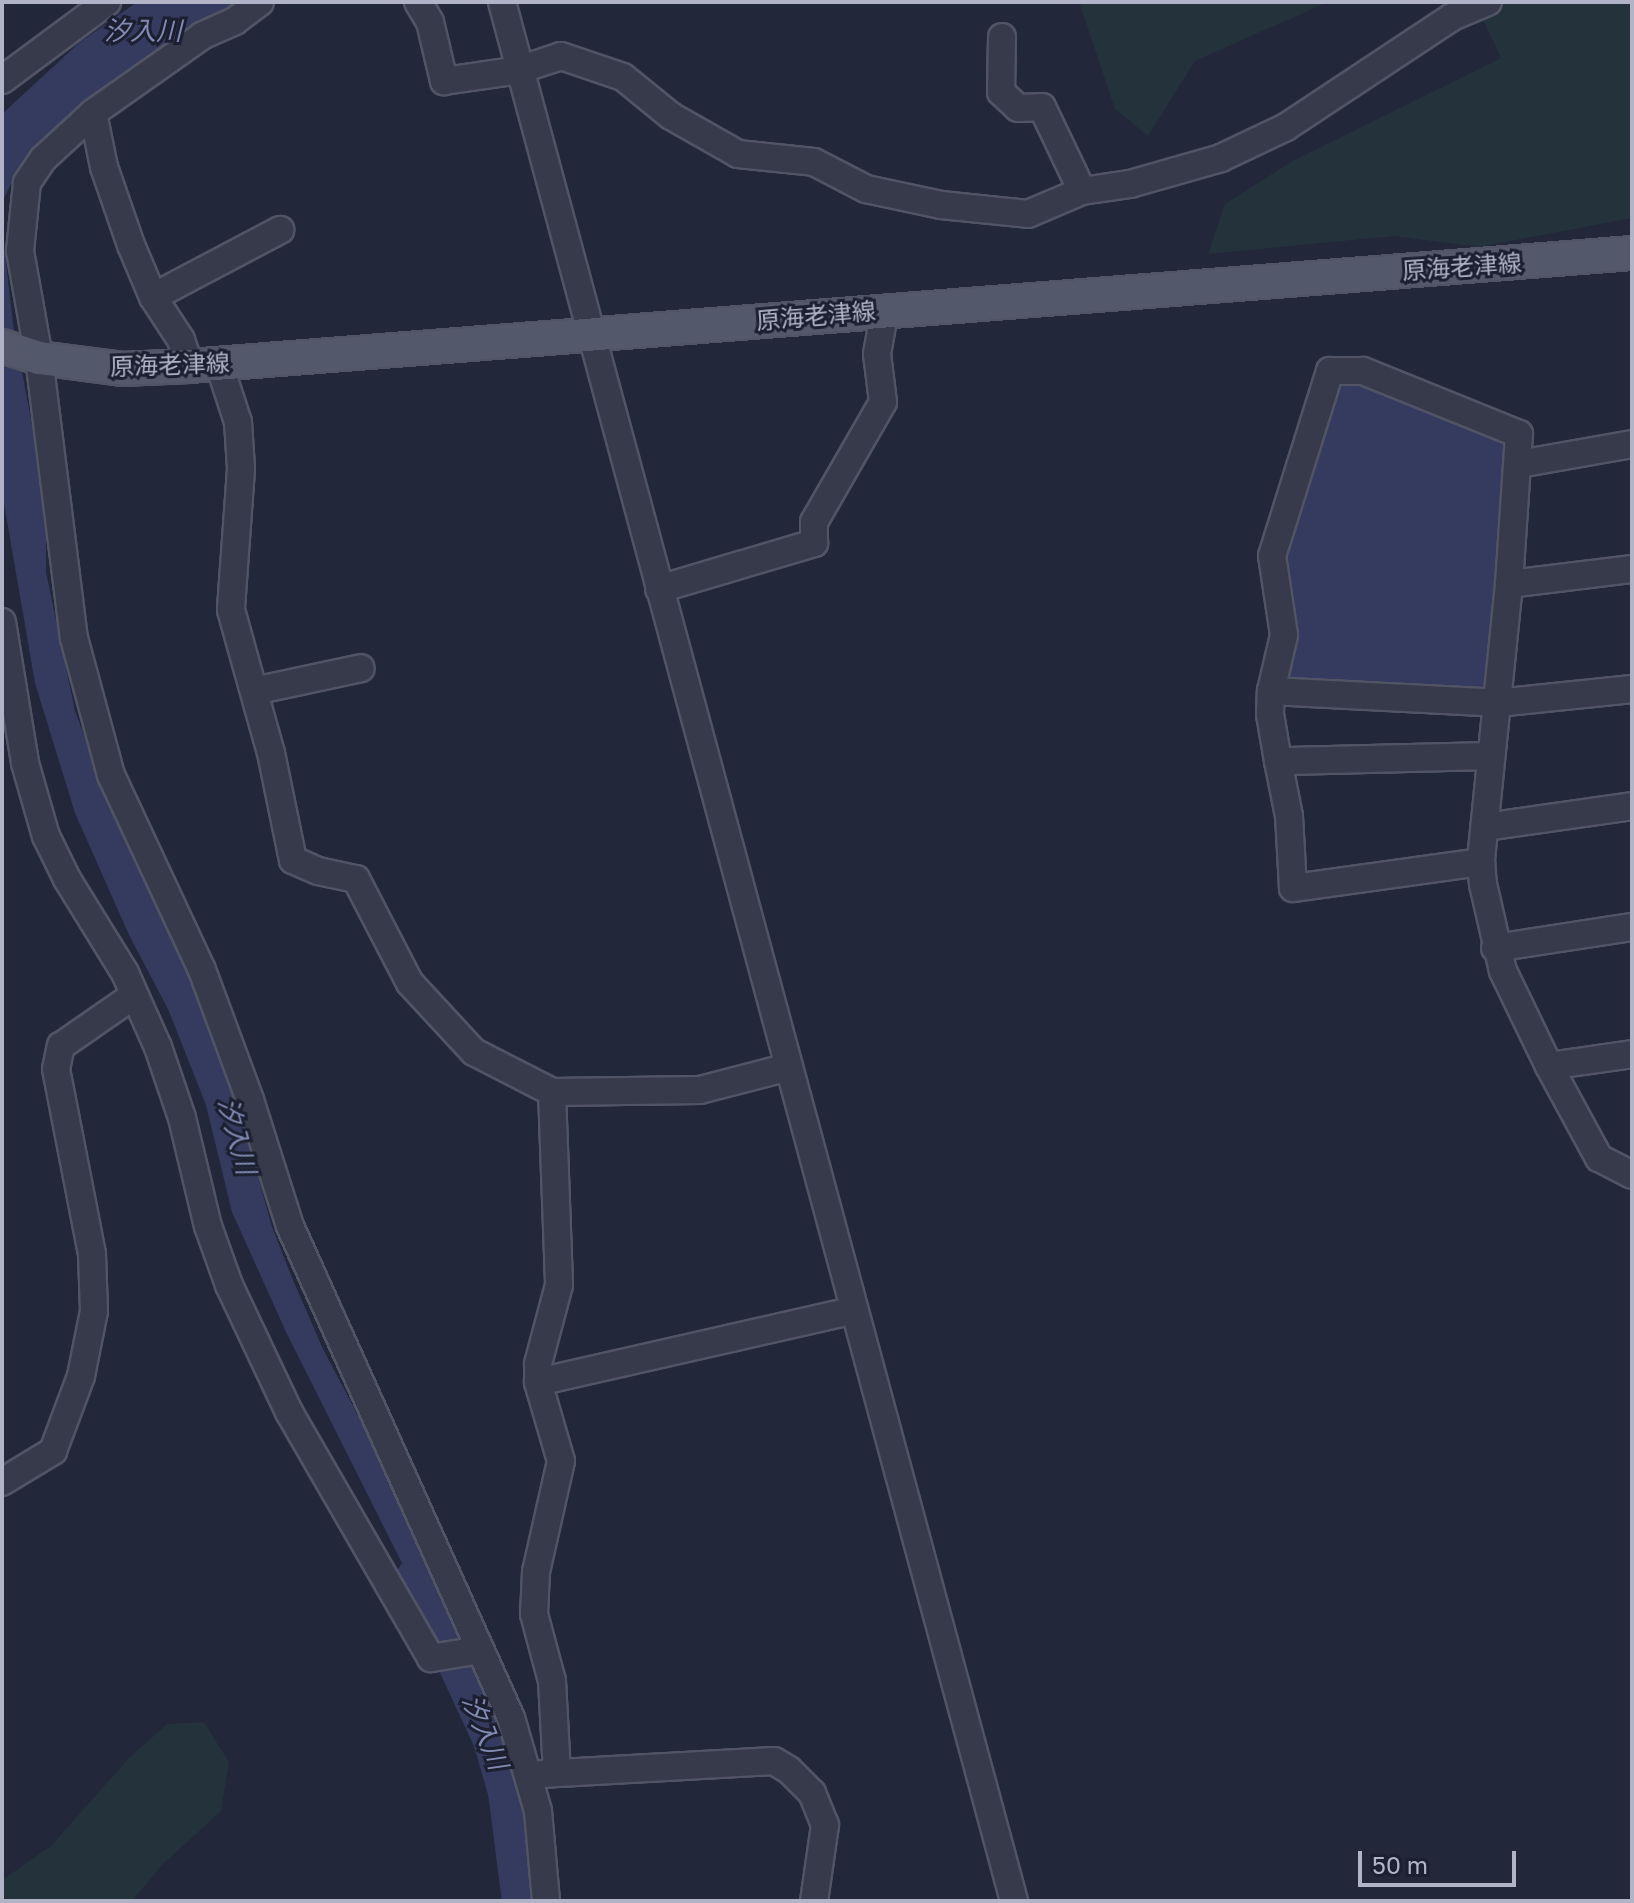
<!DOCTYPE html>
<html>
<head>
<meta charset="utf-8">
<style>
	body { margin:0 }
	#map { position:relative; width:1634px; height:1903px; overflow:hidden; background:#22273a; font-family:"Golos Text","Noto Sans JP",sans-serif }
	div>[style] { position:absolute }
	.green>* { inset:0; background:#24333b }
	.water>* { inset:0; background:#343b5f }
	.river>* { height:38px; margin:-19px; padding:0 19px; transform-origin:19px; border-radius:19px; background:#343b5f }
	.roads { filter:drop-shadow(2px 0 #515465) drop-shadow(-2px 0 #515465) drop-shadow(0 2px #515465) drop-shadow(0 -2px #515465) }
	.minor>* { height:26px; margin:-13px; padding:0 13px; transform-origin:13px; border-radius:13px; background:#363a4b }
	.major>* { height:32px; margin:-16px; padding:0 16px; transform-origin:16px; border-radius:16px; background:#54586b }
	span { translate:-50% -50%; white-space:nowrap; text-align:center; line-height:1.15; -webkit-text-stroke:6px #1b1f2f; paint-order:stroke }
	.street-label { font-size:24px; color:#b1b4c7 }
	.water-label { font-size:26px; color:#808ab2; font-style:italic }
	.frame { position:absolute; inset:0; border:4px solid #b1b4c7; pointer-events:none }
	.scale { position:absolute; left:1358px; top:1851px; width:158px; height:36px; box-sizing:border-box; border:4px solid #b1b4c7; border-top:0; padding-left:10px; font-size:24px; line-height:28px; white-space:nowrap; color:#b1b4c7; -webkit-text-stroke:6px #1b1f2f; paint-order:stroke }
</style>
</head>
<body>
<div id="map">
	<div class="green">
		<div style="clip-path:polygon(1079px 2px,1328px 2px,1195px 61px,1148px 136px,1115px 109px)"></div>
		<div style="clip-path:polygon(1475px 2px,1632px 2px,1632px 218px,1479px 247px,1394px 236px,1208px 254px,1225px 204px,1291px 162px,1501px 58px)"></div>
		<div style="clip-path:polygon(204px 1722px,229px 1762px,221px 1811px,162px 1865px,132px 1901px,2px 1901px,2px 1880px,51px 1846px,128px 1759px,167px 1724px)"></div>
	</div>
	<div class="water">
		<div style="clip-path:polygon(137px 2px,238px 2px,56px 127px,19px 168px,2px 202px,2px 114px,79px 43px)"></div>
		<div style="clip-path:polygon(2px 226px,13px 324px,46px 499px,46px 572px,75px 711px,107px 797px,187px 954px,223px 1051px,272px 1227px,293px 1280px,323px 1349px,393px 1482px,471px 1643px,454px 1648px,417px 1593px,286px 1332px,232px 1212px,206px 1105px,168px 1009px,129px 935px,75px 813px,35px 683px,2px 492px)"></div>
		<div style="clip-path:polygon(1337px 379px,1359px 379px,1510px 443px,1485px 690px,1285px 681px,1289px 597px,1286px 560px)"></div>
	</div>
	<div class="river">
		<div style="left:416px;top:1576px;width:181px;rotate:65.1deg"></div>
		<div style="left:492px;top:1740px;width:54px;rotate:73.9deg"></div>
		<div style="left:507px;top:1792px;width:110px;rotate:82.7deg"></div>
	</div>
	<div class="roads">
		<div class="minor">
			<div style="left:260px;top:2px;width:31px;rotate:143deg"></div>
			<div style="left:235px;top:21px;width:36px;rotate:156deg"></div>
			<div style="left:202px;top:36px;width:133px;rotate:144.8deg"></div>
			<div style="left:93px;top:113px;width:68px;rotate:137.4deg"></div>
			<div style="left:43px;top:159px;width:29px;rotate:124deg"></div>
			<div style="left:27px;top:183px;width:68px;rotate:95.9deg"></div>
			<div style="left:20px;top:251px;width:109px;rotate:79.9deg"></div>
			<div style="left:39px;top:358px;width:282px;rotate:82.9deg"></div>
			<div style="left:74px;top:638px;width:142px;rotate:74.9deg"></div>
			<div style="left:111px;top:775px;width:215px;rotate:65deg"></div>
			<div style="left:202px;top:970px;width:139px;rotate:69.7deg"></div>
			<div style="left:250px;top:1100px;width:132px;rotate:72.4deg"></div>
			<div style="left:290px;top:1226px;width:539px;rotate:65.81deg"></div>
			<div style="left:511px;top:1718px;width:97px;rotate:73.8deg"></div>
			<div style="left:538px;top:1811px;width:90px;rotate:84.9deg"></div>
			<div style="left:418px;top:2px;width:23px;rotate:59deg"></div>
			<div style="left:430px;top:22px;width:61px;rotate:76.7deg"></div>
			<div style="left:444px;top:81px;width:76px;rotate:-8.3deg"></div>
			<div style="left:519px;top:70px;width:44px;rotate:-18.4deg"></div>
			<div style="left:561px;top:56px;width:65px;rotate:18.7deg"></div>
			<div style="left:623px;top:77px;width:62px;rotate:39.1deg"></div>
			<div style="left:671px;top:116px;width:77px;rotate:29.6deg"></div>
			<div style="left:738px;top:154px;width:76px;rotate:6deg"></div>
			<div style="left:814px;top:162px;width:59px;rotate:27.4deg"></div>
			<div style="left:866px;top:189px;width:77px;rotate:12deg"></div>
			<div style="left:941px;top:205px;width:87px;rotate:5.9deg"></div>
			<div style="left:1028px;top:214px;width:59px;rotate:-23.1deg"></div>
			<div style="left:1082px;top:191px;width:49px;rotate:-8.3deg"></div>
			<div style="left:1130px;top:184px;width:95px;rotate:-15.9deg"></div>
			<div style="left:1221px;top:158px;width:72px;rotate:-25.5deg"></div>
			<div style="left:1286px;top:127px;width:199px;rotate:-33.5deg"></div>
			<div style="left:1452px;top:17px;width:39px;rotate:-23deg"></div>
			<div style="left:502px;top:2px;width:1967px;rotate:74.91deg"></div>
			<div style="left:1002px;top:37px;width:55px;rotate:91deg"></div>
			<div style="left:1001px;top:92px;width:23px;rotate:43deg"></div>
			<div style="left:1018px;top:108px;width:24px;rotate:-2deg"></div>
			<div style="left:1042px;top:107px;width:93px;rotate:64.5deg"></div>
			<div style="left:2px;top:80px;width:131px;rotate:-36.6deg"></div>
			<div style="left:93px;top:113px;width:55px;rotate:78.5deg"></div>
			<div style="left:104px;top:167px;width:83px;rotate:70.9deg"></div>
			<div style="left:131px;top:245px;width:56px;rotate:67.1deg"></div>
			<div style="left:153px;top:297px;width:51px;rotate:56.9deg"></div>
			<div style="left:181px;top:340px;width:28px;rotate:71deg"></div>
			<div style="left:153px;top:297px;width:144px;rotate:-27.8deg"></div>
			<div style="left:219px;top:364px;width:61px;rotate:71.9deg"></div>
			<div style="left:238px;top:422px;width:47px;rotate:86.3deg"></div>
			<div style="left:241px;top:469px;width:141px;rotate:94.1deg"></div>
			<div style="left:231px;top:610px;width:148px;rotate:74.4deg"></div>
			<div style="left:271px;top:753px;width:109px;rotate:78.4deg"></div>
			<div style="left:293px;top:860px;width:27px;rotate:24deg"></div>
			<div style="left:318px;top:871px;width:39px;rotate:12deg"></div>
			<div style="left:356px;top:879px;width:117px;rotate:62.6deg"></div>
			<div style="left:410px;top:983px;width:94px;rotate:47.2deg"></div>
			<div style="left:474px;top:1052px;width:88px;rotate:27.1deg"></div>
			<div style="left:552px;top:1092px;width:148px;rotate:-0.8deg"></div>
			<div style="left:700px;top:1090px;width:91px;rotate:-14.6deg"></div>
			<div style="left:1519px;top:464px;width:115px;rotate:-10deg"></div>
			<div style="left:1509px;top:584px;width:124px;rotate:-7deg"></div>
			<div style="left:659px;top:589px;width:162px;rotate:-16.5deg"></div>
			<div style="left:814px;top:543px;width:21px;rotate:-90deg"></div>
			<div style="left:814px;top:522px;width:138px;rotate:-60.1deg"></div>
			<div style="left:883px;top:402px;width:48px;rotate:-97.1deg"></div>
			<div style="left:877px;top:354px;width:46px;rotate:-79.9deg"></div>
			<div style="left:2px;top:622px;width:143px;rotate:80.7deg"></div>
			<div style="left:25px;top:763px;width:76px;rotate:74deg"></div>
			<div style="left:46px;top:836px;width:48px;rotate:64deg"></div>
			<div style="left:67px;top:879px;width:110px;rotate:58.3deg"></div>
			<div style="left:125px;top:973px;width:81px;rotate:66deg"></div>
			<div style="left:158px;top:1047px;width:75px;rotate:71.3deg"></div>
			<div style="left:182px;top:1118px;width:111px;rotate:76.5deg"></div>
			<div style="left:208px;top:1226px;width:63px;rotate:70.4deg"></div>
			<div style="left:229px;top:1285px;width:140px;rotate:64.7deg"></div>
			<div style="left:289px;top:1412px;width:284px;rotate:60deg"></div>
			<div style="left:431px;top:1658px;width:50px;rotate:-9.3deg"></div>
			<div style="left:254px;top:691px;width:109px;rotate:-12.1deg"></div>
			<div style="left:1271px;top:691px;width:57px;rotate:-76.9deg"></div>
			<div style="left:1284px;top:635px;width:80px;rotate:-98.6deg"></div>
			<div style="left:1272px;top:556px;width:194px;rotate:-72.6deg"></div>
			<div style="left:1330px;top:371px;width:33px"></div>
			<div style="left:1363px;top:371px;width:168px;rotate:22deg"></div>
			<div style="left:1519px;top:434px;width:150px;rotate:93.8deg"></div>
			<div style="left:1509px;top:584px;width:279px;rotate:95.8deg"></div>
			<div style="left:1481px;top:862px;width:22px;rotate:85deg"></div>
			<div style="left:1483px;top:884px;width:89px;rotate:77.1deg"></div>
			<div style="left:1503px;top:971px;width:106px;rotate:64.2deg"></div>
			<div style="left:1549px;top:1066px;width:105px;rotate:61.5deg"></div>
			<div style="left:1599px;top:1158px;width:37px;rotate:27deg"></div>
			<div style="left:1490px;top:756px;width:212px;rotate:178.6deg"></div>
			<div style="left:1278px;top:761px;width:48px;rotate:-99.7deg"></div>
			<div style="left:1270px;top:714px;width:23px;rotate:-88deg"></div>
			<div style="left:1271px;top:691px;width:226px;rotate:3deg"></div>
			<div style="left:1497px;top:703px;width:136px;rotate:-5.9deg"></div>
			<div style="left:1278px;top:761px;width:56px;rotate:78.7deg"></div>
			<div style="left:1289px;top:816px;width:72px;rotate:86.8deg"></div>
			<div style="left:1293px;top:888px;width:190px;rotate:-7.9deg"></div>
			<div style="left:1485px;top:827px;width:148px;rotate:-8.1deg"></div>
			<div style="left:1495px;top:948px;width:139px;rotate:-8.7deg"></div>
			<div style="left:1549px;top:1066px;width:84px;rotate:-8.2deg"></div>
			<div style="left:552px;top:1092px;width:193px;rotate:87.9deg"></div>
			<div style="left:559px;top:1285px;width:82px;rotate:104.9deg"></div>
			<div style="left:538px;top:1364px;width:18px;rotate:90deg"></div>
			<div style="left:538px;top:1382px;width:82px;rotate:73.8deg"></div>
			<div style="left:561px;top:1461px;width:114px;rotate:102.7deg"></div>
			<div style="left:536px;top:1572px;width:42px;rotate:92.7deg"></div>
			<div style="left:534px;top:1614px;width:69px;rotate:75deg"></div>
			<div style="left:552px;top:1681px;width:91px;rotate:86.9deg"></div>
			<div style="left:538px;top:1382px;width:324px;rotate:-12.8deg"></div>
			<div style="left:2px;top:1482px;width:60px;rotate:-31.3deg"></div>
			<div style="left:53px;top:1451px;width:80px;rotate:-69.5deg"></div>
			<div style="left:81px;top:1376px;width:66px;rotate:-78.7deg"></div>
			<div style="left:94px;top:1311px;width:57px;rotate:-92deg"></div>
			<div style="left:92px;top:1254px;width:188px;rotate:-101deg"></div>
			<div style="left:56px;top:1069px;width:24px;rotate:-78deg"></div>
			<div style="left:61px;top:1046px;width:88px;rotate:-34.8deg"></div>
			<div style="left:541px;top:1774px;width:233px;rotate:-3.2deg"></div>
			<div style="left:774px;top:1761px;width:17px;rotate:31deg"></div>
			<div style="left:789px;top:1770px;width:33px;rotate:45deg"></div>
			<div style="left:812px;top:1793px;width:35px;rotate:68deg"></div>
			<div style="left:825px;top:1825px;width:77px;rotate:98.2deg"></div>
		</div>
		<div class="major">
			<div style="left:2px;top:346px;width:39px;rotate:18deg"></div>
			<div style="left:39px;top:358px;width:84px;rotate:7.5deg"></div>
			<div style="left:122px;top:369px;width:68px;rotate:-2.5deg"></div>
			<div style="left:190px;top:366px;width:1446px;rotate:-4.48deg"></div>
		</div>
	</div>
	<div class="street-label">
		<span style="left:1462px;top:266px;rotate:-4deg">原海老津線</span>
		<span style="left:816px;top:315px;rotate:-5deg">原海老津線</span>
		<span style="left:170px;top:364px;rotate:-2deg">原海老津線</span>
	</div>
	<div class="water-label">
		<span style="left:143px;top:31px">汐入川</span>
		<span style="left:237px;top:1136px;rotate:75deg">汐入川</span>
		<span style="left:485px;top:1732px;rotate:68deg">汐入川</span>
	</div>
	<div class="frame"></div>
	<div class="scale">50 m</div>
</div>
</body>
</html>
